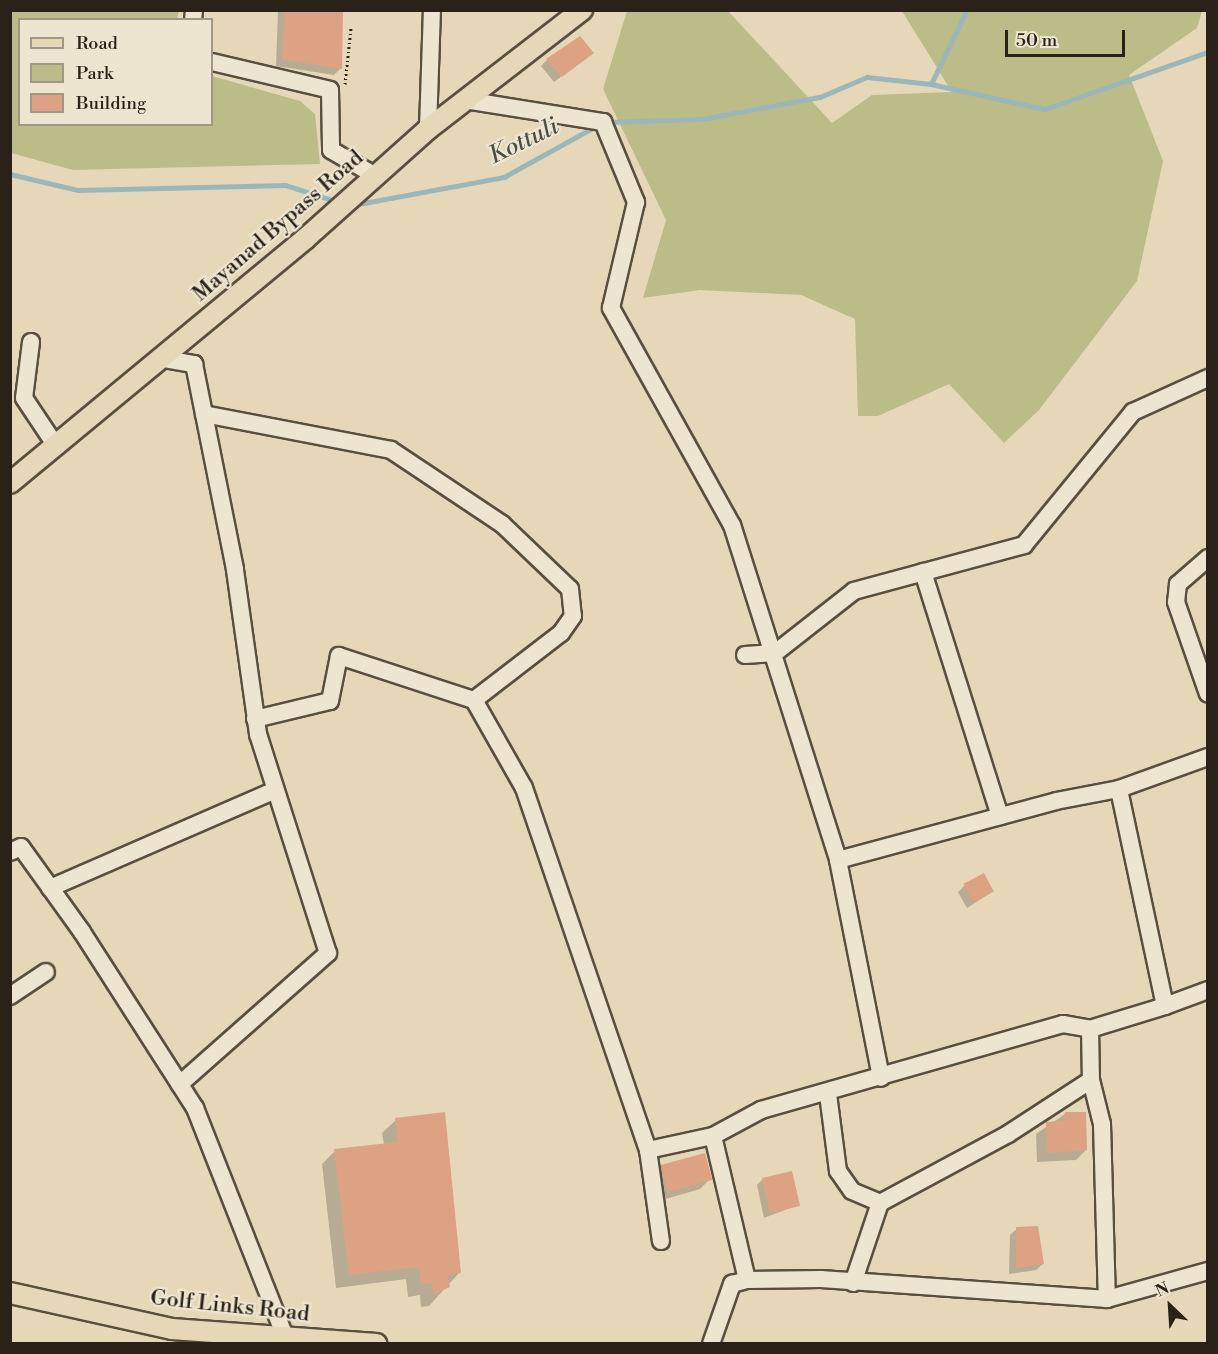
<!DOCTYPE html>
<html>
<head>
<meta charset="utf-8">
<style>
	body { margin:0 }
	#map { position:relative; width:1218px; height:1354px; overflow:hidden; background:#e5d7b8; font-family:"Libre Bodoni",serif }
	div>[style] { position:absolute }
	.green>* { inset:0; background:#bcbc89 }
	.shadow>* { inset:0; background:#0003 }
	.stream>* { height:4.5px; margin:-2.25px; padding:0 2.25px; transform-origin:2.25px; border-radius:2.25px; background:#9bb7ba }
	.building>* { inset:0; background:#dda284; transform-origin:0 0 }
	.path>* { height:3px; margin-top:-1.5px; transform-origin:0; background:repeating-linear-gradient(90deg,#2a2218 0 1.5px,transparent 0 4.5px) }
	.roads { filter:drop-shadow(2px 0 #594f40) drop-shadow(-2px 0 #594f40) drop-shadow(0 2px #594f40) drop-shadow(0 -2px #594f40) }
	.minor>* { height:16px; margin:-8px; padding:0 8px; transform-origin:8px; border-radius:8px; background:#eee5d1 }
	.major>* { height:20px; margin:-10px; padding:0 10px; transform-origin:10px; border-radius:10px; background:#e5d7b8 }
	span { translate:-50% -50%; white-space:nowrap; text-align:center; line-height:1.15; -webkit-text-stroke:4.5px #eee5d1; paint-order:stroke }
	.street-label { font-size:22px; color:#2a2218 }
	.water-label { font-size:24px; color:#4c4f49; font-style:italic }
	.frame { position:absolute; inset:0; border:12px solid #2a2218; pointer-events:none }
	.legend { position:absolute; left:18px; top:18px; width:195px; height:108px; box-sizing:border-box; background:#eee5d1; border:2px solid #a09787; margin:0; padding:8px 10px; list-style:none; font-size:18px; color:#2a2218 }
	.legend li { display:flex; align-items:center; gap:12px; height:30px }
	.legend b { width:30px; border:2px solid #a09787 }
	.north { position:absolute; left:1140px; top:1276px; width:60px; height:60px; -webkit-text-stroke:4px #eee5d1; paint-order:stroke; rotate:335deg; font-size:16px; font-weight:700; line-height:24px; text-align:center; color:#2a2218 }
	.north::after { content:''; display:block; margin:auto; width:21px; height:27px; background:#2a2218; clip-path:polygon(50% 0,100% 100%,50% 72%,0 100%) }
	.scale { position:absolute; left:1005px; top:30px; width:120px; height:27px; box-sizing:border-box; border:3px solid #2a2218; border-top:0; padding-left:8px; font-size:18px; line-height:21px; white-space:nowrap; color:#2a2218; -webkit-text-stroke:4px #eee5d1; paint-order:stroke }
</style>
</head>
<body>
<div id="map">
	<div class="green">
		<div style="clip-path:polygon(10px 11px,179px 11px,177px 19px,20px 20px,20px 124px,212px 124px,212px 76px,300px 101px,315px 114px,320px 164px,73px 170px,11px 153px)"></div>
		<div style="clip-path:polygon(627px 11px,728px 11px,832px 123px,872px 95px,952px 92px,902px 11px,1202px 11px,1197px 28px,1129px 75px,1163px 161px,1137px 281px,1039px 410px,1004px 443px,949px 384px,878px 416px,858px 416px,855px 319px,801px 295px,700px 290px,643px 298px,666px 220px,603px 89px)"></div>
	</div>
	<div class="shadow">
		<div style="clip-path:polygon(278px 10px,313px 10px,341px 68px,334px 75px,276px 66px)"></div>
		<div style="clip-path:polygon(592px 53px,554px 82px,541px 66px,547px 60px)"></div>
		<div style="clip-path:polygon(965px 885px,992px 892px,967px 908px,958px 892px)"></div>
		<div style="clip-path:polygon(1065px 1114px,1086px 1150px,1076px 1160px,1037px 1162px,1036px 1134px)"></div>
		<div style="clip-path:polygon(396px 1120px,459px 1273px,429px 1306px,421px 1307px,420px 1295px,408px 1297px,406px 1279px,336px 1288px,322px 1164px,335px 1151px,384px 1145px,382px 1133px)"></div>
		<div style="clip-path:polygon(662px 1166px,710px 1179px,700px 1189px,655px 1202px,651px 1176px)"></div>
		<div style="clip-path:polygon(763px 1179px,798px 1205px,764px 1218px,757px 1185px)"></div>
		<div style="clip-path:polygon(1017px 1229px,1043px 1264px,1036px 1270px,1009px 1274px,1010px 1235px)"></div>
	</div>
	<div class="stream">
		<div style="left:931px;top:84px;width:117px;rotate:12.4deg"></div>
		<div style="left:1045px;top:109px;width:173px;rotate:-19.3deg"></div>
		<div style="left:606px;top:122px;width:96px;rotate:-1.8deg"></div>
		<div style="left:702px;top:119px;width:120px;rotate:-10.6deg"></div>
		<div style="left:820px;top:97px;width:51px;rotate:-23.1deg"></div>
		<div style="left:867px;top:77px;width:64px;rotate:6.2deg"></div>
		<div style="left:931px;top:84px;width:82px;rotate:-64.1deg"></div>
		<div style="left:10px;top:174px;width:70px;rotate:13.2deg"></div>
		<div style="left:78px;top:190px;width:207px;rotate:-1.4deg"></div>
		<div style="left:285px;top:185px;width:57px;rotate:17.5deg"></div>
		<div style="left:353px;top:205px;width:154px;rotate:-10.5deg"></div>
		<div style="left:504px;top:177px;width:105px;rotate:-29deg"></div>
	</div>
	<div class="building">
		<div style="clip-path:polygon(285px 10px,343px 10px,342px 69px,282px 59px)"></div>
		<div style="clip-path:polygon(580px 36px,594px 53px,562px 77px,546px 59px)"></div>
		<div style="left:984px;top:873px;width:21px;height:23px;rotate:62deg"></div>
		<div style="clip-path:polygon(445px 1112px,461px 1273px,448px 1275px,450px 1287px,434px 1294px,432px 1283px,421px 1284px,419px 1267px,349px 1275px,334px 1149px,398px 1142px,395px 1118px)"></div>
		<div style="clip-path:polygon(1065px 1112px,1086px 1112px,1087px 1150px,1047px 1153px,1046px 1122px,1063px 1121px)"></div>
		<div style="left:705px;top:1153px;width:28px;height:46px;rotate:75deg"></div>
		<div style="left:792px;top:1171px;width:36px;height:31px;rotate:77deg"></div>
		<div style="clip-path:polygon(1038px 1226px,1044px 1264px,1016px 1268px,1016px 1227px)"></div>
	</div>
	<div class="path">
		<div style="left:345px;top:84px;width:56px;rotate:-83.9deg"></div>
	</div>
	<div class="roads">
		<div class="minor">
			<div style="left:193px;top:20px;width:10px;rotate:-84deg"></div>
			<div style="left:212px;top:62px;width:121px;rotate:13.3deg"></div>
			<div style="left:330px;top:90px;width:60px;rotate:89deg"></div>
			<div style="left:331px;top:150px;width:50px;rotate:30.2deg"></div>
			<div style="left:465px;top:100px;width:140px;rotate:9.1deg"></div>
			<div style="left:603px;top:122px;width:87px;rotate:67.6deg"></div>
			<div style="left:636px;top:202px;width:109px;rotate:103.3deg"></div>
			<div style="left:611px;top:308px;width:248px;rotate:60.9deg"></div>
			<div style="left:732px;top:525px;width:351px;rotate:72.4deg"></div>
			<div style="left:838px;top:860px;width:222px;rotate:78.8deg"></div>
			<div style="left:428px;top:129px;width:119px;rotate:-88.1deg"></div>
			<div style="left:31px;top:342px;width:56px;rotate:97.1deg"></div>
			<div style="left:24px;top:398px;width:58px;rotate:56.3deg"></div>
			<div style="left:159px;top:358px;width:36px;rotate:10deg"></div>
			<div style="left:194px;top:364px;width:210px;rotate:78.7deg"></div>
			<div style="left:235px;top:570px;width:166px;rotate:82deg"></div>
			<div style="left:258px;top:734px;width:230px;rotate:72.3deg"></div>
			<div style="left:328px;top:953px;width:198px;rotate:138.5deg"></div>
			<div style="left:204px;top:414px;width:190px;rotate:10.9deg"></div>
			<div style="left:391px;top:450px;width:133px;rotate:33.7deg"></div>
			<div style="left:502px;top:524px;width:94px;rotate:43.7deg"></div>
			<div style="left:570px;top:589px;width:27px;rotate:84deg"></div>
			<div style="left:573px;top:616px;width:21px;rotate:125deg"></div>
			<div style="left:561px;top:633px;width:110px;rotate:142.4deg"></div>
			<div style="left:474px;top:700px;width:101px;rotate:60.4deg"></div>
			<div style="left:524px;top:788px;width:383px;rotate:71.1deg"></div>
			<div style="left:648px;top:1150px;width:92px;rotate:81.9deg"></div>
			<div style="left:1208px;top:558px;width:40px;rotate:139deg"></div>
			<div style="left:1178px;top:584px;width:18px;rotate:96deg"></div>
			<div style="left:1176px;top:602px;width:97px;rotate:70.8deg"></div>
			<div style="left:923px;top:572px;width:256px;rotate:72.5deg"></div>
			<div style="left:745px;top:655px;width:30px;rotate:-4deg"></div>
			<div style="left:775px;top:653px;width:100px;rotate:-38.1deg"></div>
			<div style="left:854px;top:591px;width:176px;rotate:-15.1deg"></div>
			<div style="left:1024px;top:545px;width:172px;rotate:-50.7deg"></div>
			<div style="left:1133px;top:412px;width:82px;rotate:-24.4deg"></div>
			<div style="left:255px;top:719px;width:77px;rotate:-13.5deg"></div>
			<div style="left:330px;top:701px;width:46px;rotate:-78.7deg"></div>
			<div style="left:339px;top:656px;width:142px;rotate:18.1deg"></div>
			<div style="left:10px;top:852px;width:12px;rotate:-24deg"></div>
			<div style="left:21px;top:847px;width:105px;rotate:54.3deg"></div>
			<div style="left:82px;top:932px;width:209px;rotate:57.3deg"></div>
			<div style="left:195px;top:1108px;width:246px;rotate:68.5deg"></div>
			<div style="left:838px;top:860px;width:226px;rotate:-15.1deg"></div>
			<div style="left:1056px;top:801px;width:64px;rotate:-10.8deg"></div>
			<div style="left:50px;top:888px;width:245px;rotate:-23.5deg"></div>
			<div style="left:10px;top:996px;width:43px;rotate:-33.7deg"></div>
			<div style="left:1165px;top:1006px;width:46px;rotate:-20.4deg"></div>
			<div style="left:1090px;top:1029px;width:78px;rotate:-17deg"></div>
			<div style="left:1165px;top:1006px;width:222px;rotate:-102deg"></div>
			<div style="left:1119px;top:789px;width:95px;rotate:-19.8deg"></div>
			<div style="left:828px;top:1094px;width:78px;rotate:82.6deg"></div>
			<div style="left:838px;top:1171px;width:24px;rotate:55deg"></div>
			<div style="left:852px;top:1191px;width:30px;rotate:23deg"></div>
			<div style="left:713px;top:1136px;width:148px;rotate:76.7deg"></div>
			<div style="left:648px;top:1150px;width:66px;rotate:-12.2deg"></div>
			<div style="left:713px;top:1136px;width:55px;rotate:-28.4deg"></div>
			<div style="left:761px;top:1110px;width:314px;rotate:-15.9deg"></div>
			<div style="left:1063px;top:1024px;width:27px;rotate:10deg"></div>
			<div style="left:1090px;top:1029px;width:51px;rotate:88.9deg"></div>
			<div style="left:853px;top:1283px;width:84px;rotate:-71.4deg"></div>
			<div style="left:880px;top:1203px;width:145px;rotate:-28.3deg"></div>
			<div style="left:1008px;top:1134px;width:99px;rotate:-33deg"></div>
			<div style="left:1091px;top:1080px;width:45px;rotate:76deg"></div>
			<div style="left:1102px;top:1124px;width:175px;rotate:88.4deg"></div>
			<div style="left:1107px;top:1299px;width:105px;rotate:-15.5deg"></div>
			<div style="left:711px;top:1344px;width:64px;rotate:-70.7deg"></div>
			<div style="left:732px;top:1284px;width:16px;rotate:-15deg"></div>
			<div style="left:747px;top:1280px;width:74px;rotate:-0.8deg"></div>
			<div style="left:821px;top:1279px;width:287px;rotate:4deg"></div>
		</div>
		<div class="major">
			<div style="left:10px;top:483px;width:383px;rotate:-39.6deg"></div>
			<div style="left:305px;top:239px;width:165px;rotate:-41.8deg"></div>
			<div style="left:428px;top:129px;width:195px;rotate:-37.7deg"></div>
			<div style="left:10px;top:1293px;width:166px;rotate:12.5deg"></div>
			<div style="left:172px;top:1329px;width:205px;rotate:4.2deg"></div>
		</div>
	</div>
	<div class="street-label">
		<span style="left:278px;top:226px;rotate:-41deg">Mayanad Bypass Road</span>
		<span style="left:230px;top:1306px;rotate:6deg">Golf Links Road</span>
	</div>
	<div class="water-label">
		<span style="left:524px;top:142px;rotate:-26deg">Kottuli</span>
	</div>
	<div class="frame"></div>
	<ul class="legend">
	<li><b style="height:8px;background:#e5d7b8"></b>Road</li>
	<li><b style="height:16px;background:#bcbc89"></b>Park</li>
	<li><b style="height:16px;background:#dda284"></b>Building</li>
	</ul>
	<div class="north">N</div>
	<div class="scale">50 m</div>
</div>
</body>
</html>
